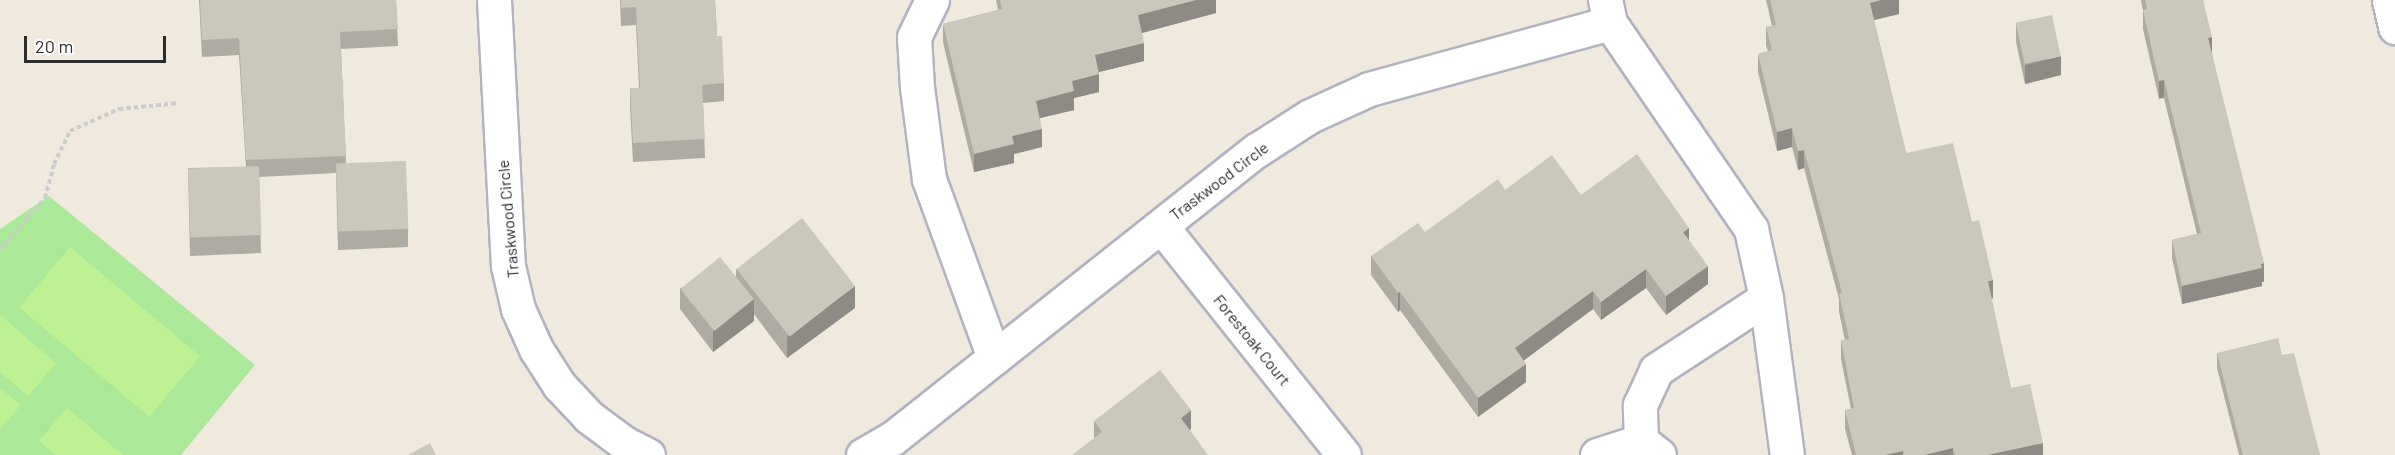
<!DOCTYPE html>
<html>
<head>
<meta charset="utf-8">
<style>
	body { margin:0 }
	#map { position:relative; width:2395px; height:455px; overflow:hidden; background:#efe9de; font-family:Barlow,sans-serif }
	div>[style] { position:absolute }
	.green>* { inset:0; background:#a9e997 }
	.pitch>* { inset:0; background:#bef192; transform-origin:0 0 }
	.path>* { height:4px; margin-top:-2px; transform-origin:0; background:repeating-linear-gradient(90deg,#ccc 0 4.5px,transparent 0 7.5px) }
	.roads { filter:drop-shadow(2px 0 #b2b2c1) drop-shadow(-2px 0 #b2b2c1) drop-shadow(0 2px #b2b2c1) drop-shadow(0 -2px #b2b2c1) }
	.minor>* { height:33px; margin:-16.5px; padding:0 16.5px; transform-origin:16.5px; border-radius:16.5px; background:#fff }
	.wall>* { inset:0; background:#aeaba2 }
	.shaded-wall>* { inset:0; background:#8d8b84; transform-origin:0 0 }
	.building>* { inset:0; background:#cac7bc; transform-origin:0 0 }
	span { translate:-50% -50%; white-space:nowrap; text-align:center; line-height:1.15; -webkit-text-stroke:4.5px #fff; paint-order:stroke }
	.street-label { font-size:16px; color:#2c2c2c }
	.scale { position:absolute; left:24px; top:36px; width:142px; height:27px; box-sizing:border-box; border:3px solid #2c2c2c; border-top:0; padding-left:8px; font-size:18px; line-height:21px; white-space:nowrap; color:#2c2c2c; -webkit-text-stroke:4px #fff; paint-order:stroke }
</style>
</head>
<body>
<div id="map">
	<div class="green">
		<div style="clip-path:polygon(49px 196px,255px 365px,181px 455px,0 455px,0 229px)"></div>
	</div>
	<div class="pitch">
		<div style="left:70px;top:247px;width:170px;height:79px;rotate:40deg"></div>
		<div style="clip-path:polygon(0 315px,56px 363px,28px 396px,0 372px)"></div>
		<div style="clip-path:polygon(0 388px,21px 405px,0 429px)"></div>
		<div style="clip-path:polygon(67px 408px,123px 455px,56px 455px,39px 441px)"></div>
	</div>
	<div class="path">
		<div style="left:0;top:250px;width:69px;rotate:-49.1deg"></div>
		<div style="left:45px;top:198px;width:35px;rotate:-75deg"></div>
		<div style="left:54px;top:164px;width:37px;rotate:-64deg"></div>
		<div style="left:70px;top:131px;width:54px;rotate:-24.2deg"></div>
		<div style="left:119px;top:109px;width:60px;rotate:-5.7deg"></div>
	</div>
	<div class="roads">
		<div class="minor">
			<div style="left:494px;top:0;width:266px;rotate:87deg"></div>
			<div style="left:508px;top:266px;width:44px;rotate:76.9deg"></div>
			<div style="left:518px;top:309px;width:44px;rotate:65.8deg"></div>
			<div style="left:536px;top:349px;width:43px;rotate:57.4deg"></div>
			<div style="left:559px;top:385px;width:44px;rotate:46.8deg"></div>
			<div style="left:589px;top:417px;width:44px;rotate:36.6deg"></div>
			<div style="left:624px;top:443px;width:27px;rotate:27deg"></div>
			<div style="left:932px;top:0;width:41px;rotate:115.9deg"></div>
			<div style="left:914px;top:37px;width:50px;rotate:86.6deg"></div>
			<div style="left:917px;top:87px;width:93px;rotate:82.6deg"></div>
			<div style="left:929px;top:179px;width:190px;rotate:70deg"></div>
			<div style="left:2389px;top:0;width:28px;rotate:77deg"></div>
			<div style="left:1610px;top:23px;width:250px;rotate:55.6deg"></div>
			<div style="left:1751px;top:229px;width:71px;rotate:77.7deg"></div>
			<div style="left:1766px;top:298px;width:158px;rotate:82.4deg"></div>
			<div style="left:1161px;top:226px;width:293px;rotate:51.4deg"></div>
			<div style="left:863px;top:455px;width:34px;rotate:-30deg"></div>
			<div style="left:893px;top:438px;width:464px;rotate:-38.4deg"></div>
			<div style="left:1257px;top:150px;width:63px;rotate:-32.7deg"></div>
			<div style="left:1310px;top:116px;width:65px;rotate:-24.6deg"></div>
			<div style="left:1369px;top:89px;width:250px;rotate:-15.3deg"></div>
			<div style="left:1610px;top:23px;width:24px;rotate:-102deg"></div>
			<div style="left:1597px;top:455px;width:46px;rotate:-17.7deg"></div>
			<div style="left:1659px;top:455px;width:23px;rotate:-142deg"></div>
			<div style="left:1641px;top:441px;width:36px;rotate:-92deg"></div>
			<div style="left:1640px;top:405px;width:38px;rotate:-65deg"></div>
			<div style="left:1656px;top:370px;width:131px;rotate:-33.2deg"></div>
		</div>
	</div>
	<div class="wall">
		<div style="clip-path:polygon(199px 0,396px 0,398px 46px,341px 49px,346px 163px,408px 229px,408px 247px,338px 250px,336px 173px,259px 177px,261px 253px,190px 256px,188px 168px,246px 167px,239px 55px,202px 57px)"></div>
		<div style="clip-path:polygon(620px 0,715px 0,717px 36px,724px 83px,724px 101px,703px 103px,705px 158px,633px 162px,630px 106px,630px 88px,639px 88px,636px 25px,621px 26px)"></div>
		<div style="clip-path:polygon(996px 0,1216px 0,1216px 13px,1142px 33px,1144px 61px,1099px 72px,1099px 92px,1074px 98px,1074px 110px,1040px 118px,1042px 147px,1014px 154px,1014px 163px,974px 172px,943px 42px,943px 24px,998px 10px)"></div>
		<div style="clip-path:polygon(1766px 0,1899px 0,1899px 14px,1874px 20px,1906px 153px,1972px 222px,1993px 298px,1991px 299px,2011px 388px,2043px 455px,1852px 455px,1845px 429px,1845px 410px,1851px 409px,1841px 359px,1841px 340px,1845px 340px,1839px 312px,1839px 299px,1804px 168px,1798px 170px,1792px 147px,1777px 151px,1758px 72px,1758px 54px,1768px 51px,1766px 46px,1766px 27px,1772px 26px)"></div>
		<div style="clip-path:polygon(2141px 0,2203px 0,2212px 54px,2264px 282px,2262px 282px,2262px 286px,2182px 304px,2172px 258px,2172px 240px,2197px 234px,2164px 98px,2159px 99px,2143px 29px,2143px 10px)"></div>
		<div style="clip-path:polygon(2016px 24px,2061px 75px,2025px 84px,2016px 42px)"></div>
		<div style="clip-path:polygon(1505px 190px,1581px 195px,1689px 241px,1708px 284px,1666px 315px,1646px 288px,1601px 320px,1593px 309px,1524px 360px,1526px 382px,1478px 417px,1400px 310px,1398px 312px,1371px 275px,1371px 256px,1425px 232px)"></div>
		<div style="clip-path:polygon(736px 269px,855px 308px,787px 358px,754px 314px,754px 321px,713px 352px,680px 309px,680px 288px,736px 276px)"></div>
		<div style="clip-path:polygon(2217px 353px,2282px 355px,2320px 455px,2239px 455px,2217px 368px)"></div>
		<div style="clip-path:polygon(1094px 421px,1191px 429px,1190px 430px,1094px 438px)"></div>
	</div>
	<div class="shaded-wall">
		<div style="clip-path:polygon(1196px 0,1216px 0,1216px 13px,1138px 34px,1138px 15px)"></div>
		<div style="clip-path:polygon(1881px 0,1899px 0,1899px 14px,1870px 21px,1870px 3px)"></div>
		<div style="clip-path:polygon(2212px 37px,2212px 56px,2208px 38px)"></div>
		<div style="clip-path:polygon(1144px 43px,1144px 61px,1095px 73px,1095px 55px)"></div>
		<div style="clip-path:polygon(2061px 56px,2061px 75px,2025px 84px,2025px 65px)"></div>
		<div style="clip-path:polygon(1099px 74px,1099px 92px,1074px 98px,1074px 110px,1036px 119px,1036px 101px,1072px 81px)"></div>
		<div style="left:2164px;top:80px;width:18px;height:5px;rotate:90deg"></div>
		<div style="clip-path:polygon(1792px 128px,1792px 147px,1777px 151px,1777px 132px)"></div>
		<div style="clip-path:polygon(1042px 129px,1042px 147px,1014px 154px,1014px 163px,974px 172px,974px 154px,1012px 136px)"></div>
		<div style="clip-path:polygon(1804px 150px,1804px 168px,1798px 170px,1798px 151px)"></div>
		<div style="clip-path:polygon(1689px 228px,1689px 246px,1683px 232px)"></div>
		<div style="clip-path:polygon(2264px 263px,2264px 282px,2262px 282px,2262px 286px,2182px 304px,2182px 286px)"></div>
		<div style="clip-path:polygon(1708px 266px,1708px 284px,1666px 315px,1666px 296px)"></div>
		<div style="clip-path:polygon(1646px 269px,1646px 288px,1601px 320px,1601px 302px)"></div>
		<div style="clip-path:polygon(1993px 280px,1993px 298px,1988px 300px,1988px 281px)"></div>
		<div style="clip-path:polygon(855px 286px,855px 308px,787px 358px,787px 336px)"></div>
		<div style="clip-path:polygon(1593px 291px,1593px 309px,1515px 367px,1515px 348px)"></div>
		<div style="clip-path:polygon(1400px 292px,1400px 310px,1398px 312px,1398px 293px)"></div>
		<div style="clip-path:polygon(754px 299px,754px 321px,713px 352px,713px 330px)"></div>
		<div style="clip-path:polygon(1526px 364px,1526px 382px,1478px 417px,1478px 398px)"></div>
		<div style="clip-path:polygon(1191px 410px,1191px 429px,1181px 437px,1181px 418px)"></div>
		<div style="clip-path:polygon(2043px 443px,2043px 455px,1987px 455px)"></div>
		<div style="clip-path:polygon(1953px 448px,1953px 455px,1924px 455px)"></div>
		<div style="clip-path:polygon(1903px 451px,1903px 455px,1885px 455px)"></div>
	</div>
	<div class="building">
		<div style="clip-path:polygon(200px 0,396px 0,398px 29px,340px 32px,346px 156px,246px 160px,239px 38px,202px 40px)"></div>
		<div style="clip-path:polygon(621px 0,715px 0,717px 36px,722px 36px,724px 83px,702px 85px,705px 139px,633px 143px,630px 88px,640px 88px,636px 7px,621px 8px)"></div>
		<div style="clip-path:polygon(1000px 0,1196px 0,1138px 15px,1144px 43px,1095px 55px,1099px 74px,1072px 81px,1074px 91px,1036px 101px,1042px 129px,1012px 136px,1014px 144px,974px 154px,943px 24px,1002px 9px)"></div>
		<div style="clip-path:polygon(1770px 0,1881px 0,1870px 3px,1906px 153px,1953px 143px,1972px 222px,1979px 220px,1993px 280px,1988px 281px,2011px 388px,2030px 384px,2043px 443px,1987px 455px,1955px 455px,1953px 448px,1924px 455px,1904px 455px,1903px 451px,1885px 455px,1856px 455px,1845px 410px,1854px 408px,1841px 340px,1849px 339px,1839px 293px,1842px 293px,1804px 150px,1798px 151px,1792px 128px,1777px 132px,1758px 54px,1772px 50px,1766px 27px,1776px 25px)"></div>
		<div style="clip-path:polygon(2145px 0,2203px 0,2212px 37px,2208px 38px,2264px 263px,2261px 264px,2262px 268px,2182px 286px,2172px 240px,2201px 233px,2164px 80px,2159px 81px,2143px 10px,2147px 9px)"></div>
		<div style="left:2052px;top:15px;width:42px;height:37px;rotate:78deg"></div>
		<div style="clip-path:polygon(1637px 154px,1689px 228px,1683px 232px,1708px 266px,1666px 296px,1646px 269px,1601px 302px,1593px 291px,1515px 348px,1526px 364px,1478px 398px,1400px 292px,1398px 293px,1371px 256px,1418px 223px,1425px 232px,1498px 179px,1505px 190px,1552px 155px,1581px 195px)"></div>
		<div style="left:406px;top:161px;width:68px;height:70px;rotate:88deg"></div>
		<div style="left:259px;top:166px;width:69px;height:71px;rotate:88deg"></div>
		<div style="left:802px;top:218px;width:86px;height:83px;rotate:52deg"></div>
		<div style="left:720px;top:257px;width:54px;height:51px;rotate:51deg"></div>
		<div style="clip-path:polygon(2278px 338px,2282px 355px,2294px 353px,2320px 455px,2243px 455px,2217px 353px)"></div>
		<div style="clip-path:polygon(1160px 370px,1191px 410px,1181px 418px,1208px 455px,1072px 455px,1102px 432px,1094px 421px)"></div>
		<div style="clip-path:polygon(430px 443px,436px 455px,408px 455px)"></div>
	</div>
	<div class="street-label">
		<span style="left:1219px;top:181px;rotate:-37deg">Traskwood Circle</span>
		<span style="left:508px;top:219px;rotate:-95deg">Traskwood Circle</span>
		<span style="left:1252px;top:340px;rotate:51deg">Forestoak Court</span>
	</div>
	<div class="scale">20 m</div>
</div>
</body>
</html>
